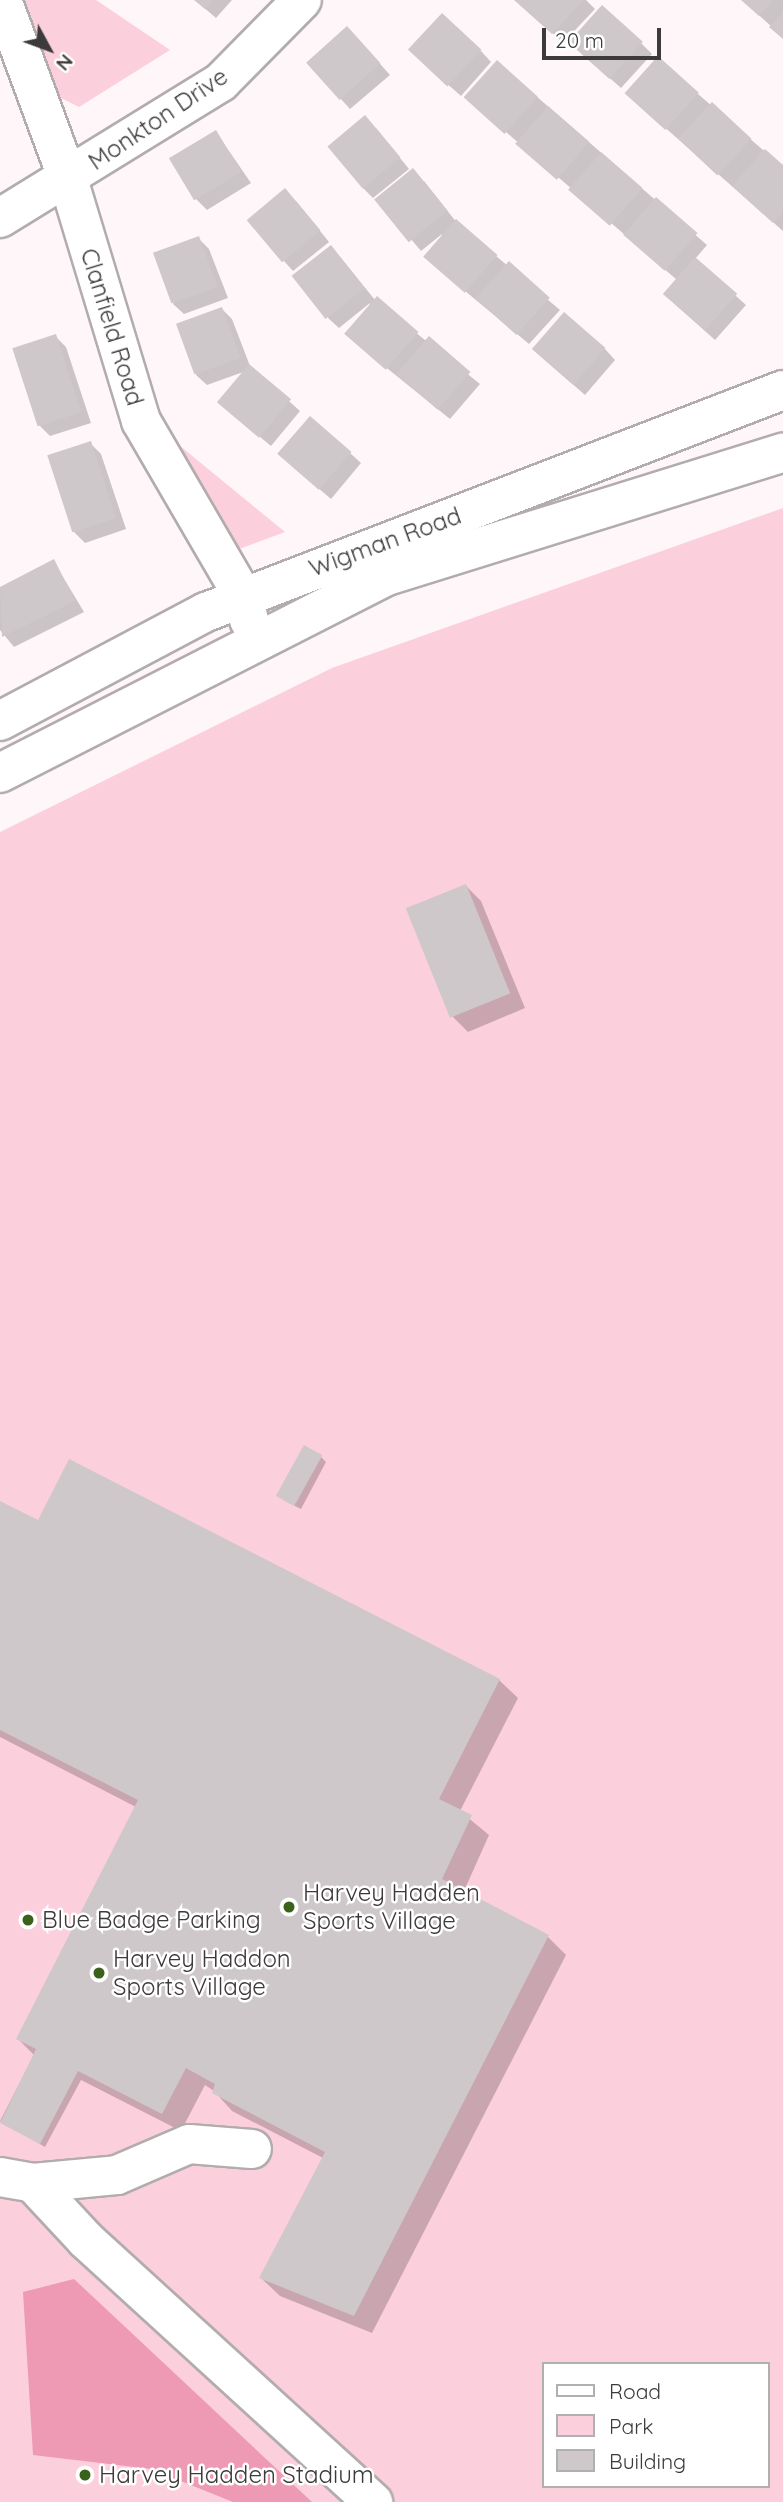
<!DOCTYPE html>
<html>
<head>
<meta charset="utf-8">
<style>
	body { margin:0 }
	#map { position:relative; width:783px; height:2502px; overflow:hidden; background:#fef6f9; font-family:Quicksand,sans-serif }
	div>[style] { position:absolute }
	.green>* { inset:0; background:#fccfdc }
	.forest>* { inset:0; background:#ee9ab5 }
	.shadow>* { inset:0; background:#0003 }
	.building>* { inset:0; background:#cfc8ca; transform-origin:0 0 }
	.roads { filter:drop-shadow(2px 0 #b3acae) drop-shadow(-2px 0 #b3acae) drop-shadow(0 2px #b3acae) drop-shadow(0 -2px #b3acae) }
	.minor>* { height:38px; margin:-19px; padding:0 19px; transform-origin:19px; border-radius:19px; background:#fff }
	.dots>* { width:19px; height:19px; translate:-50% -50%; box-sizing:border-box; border:4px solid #fff; border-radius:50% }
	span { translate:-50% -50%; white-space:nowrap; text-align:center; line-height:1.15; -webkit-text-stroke:5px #fff; paint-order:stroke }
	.street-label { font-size:24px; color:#3d3a3b }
	.poi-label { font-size:24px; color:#3d3a3b }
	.left { translate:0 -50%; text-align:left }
	.legend { position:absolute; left:542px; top:2362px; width:228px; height:126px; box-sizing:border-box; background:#fff; border:2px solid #b1b0b1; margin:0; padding:9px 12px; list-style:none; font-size:21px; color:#3d3a3b }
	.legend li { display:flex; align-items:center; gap:14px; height:35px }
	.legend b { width:35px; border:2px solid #b1b0b1 }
	.north { position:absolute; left:14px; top:14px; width:70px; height:70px; -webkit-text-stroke:5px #fff; paint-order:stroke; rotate:131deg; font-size:19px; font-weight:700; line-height:28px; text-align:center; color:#3d3a3b }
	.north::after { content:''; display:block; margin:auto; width:24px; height:32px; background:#3d3a3b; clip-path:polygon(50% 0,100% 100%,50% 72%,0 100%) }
	.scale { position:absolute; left:542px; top:28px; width:119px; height:32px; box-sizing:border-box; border:4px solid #3d3a3b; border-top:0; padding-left:9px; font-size:21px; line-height:24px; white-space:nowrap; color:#3d3a3b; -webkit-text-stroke:5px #fff; paint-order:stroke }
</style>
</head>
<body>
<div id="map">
	<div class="green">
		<div style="clip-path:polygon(11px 0,96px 0,170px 50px,79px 107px,47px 91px)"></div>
		<div style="clip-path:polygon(163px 432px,285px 532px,239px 549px,222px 539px)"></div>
		<div style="clip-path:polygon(evenodd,783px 508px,783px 2502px,0 2502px,0 832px,332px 668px,783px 508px,543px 2364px,767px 2364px,767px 2486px,543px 2486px,543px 2364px)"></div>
	</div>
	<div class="forest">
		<div style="clip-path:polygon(74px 2279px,312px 2502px,233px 2502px,151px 2469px,33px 2455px,23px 2292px)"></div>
	</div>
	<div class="shadow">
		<div style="clip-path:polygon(195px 0,232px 0,216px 18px)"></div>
		<div style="clip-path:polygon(517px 0,586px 0,595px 9px,563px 43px)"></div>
		<div style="clip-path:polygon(742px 0,783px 0,783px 38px,772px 27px)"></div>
		<div style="clip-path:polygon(358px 39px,390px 75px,350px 109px,340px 98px)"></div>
		<div style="clip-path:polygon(641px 43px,652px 54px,621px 88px,581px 53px)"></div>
		<div style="clip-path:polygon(481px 51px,491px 62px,461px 96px,421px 61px)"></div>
		<div style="clip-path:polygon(497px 62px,707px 245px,695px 259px,746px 305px,715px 340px,676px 305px,677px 280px,477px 107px)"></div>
		<div style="clip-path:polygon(698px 94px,783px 167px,783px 231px,638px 104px)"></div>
		<div style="clip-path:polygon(376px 128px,409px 169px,373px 198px,363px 188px)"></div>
		<div style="clip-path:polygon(216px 132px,251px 183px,207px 210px,196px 199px)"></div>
		<div style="clip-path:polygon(424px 181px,457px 223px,560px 310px,529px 344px,436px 267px,442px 234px,421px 251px,378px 200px)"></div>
		<div style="clip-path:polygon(296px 201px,329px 242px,293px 271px,283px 260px)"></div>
		<div style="clip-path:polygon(198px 238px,209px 249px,228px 298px,184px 314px,173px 304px)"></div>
		<div style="clip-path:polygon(341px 258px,375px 300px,480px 384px,450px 419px,357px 344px,370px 303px,339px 328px,328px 318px)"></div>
		<div style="clip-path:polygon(222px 309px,232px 319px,250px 366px,300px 411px,271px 446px,230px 412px,246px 371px,207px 385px,196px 375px)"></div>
		<div style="clip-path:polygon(55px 336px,66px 347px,91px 423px,50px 436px,39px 425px)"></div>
		<div style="clip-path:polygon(605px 349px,615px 360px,585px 395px,545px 360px)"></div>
		<div style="clip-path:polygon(90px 443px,101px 454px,126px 529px,85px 543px,74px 532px)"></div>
		<div style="clip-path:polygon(350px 453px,361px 463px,331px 499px,290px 464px)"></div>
		<div style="clip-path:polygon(54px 562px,84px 612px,14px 647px,0 630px,0 589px)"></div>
		<div style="clip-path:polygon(466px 886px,481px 901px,525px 1008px,468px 1032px,453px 1017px)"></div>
		<div style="clip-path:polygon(321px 1457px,326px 1462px,301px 1509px,285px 1501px,279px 1495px)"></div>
		<div style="clip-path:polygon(0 1503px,39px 1522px,499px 1680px,518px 1698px,460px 1811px,489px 1835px,464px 1891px,548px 1937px,566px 1955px,372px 2333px,280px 2296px,261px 2278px,323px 2158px,232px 2111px,214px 2091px,205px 2085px,181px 2131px,81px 2080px,45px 2147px,0 2121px,34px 2055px,18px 2039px,136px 1807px,0 1737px)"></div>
	</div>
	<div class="building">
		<div style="clip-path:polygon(194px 0,213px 0,205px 9px)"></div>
		<div style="clip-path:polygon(514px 0,583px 0,552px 34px)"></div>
		<div style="clip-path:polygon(741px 0,773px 0,759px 16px)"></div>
		<div style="left:602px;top:5px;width:55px;height:50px;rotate:42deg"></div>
		<div style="clip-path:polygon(783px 12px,783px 39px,769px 27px)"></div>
		<div style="left:442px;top:13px;width:54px;height:50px;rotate:43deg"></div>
		<div style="left:347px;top:26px;width:50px;height:55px;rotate:48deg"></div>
		<div style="left:658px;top:56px;width:55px;height:50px;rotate:42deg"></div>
		<div style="left:497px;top:60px;width:55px;height:50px;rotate:42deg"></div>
		<div style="left:712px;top:102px;width:54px;height:50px;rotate:43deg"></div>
		<div style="left:548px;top:106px;width:55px;height:50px;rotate:41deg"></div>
		<div style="left:365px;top:115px;width:55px;height:49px;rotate:50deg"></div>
		<div style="left:216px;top:130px;width:49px;height:55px;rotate:59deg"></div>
		<div style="clip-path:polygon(765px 149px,783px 165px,783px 212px,773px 223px,732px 186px)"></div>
		<div style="left:601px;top:152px;width:55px;height:50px;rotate:41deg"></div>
		<div style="left:413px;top:168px;width:55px;height:50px;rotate:51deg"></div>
		<div style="left:285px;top:188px;width:55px;height:50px;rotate:50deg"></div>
		<div style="left:656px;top:197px;width:55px;height:50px;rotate:41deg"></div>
		<div style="left:456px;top:219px;width:55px;height:50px;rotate:41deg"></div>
		<div style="left:199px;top:236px;width:54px;height:49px;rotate:70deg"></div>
		<div style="left:331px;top:245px;width:55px;height:50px;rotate:52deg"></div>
		<div style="left:695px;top:257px;width:56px;height:49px;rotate:41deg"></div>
		<div style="left:509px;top:261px;width:55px;height:50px;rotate:42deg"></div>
		<div style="left:377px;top:296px;width:55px;height:50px;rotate:41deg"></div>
		<div style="left:222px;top:307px;width:54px;height:49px;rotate:70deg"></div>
		<div style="left:564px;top:312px;width:55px;height:49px;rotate:41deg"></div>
		<div style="left:56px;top:334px;width:82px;height:46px;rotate:72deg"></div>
		<div style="left:429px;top:336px;width:55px;height:50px;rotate:41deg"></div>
		<div style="left:249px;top:364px;width:55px;height:50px;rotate:40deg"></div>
		<div style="left:310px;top:416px;width:55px;height:50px;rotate:41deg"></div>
		<div style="left:91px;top:441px;width:81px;height:46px;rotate:72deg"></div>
		<div style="clip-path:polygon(54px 559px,75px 601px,2px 637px,0 587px)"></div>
		<div style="left:466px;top:884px;width:118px;height:65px;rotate:68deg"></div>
		<div style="left:304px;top:1445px;width:21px;height:58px;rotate:29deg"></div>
		<div style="clip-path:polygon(69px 1459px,500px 1679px,439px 1799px,472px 1815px,442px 1879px,549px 1935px,354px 2316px,259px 2278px,325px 2152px,212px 2093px,215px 2084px,186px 2068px,162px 2114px,78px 2071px,40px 2144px,0 2123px,36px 2049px,16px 2039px,138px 1800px,0 1730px,0 1501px,38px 1520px)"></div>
	</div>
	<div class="roads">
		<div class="minor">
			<div style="left:2px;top:0;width:191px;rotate:69.8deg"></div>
			<div style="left:68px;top:179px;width:253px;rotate:73.2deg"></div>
			<div style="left:141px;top:421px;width:203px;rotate:59.8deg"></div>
			<div style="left:243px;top:596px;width:25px;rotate:76deg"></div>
			<div style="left:0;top:218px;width:259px;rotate:-31.6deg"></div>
			<div style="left:221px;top:82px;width:115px;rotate:-45.4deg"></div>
			<div style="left:0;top:721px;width:233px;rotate:-27.9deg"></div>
			<div style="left:206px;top:612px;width:618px;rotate:-21.04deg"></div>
			<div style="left:0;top:773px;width:434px;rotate:-27deg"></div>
			<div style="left:387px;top:576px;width:415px;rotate:-17.3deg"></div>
			<div style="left:0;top:2177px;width:34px;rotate:10deg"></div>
			<div style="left:33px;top:2183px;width:84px;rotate:-5.4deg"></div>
			<div style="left:117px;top:2175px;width:78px;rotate:-23.3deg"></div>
			<div style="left:189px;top:2144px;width:63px;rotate:4.5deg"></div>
			<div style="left:33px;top:2183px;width:78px;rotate:47.1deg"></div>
			<div style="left:86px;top:2240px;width:389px;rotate:42.4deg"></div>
		</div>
	</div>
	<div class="dots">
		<div style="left:289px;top:1907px;background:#3b621b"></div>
		<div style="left:28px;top:1920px;background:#3b621b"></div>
		<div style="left:99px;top:1973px;background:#3b621b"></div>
		<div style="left:85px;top:2475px;background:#3b621b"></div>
	</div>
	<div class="street-label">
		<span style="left:158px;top:119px;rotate:-34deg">Monkton Drive</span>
		<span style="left:112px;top:327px;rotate:73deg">Clanfield Road</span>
		<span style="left:385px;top:542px;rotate:-20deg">Wigman Road</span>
	</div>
	<div class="poi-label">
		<span class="left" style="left:303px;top:1907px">Harvey Hadden<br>Sports Village</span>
		<span class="left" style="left:42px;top:1920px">Blue Badge Parking</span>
		<span class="left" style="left:113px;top:1973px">Harvey Haddon<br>Sports Village</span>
		<span class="left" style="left:99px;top:2475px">Harvey Hadden Stadium</span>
	</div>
	<ul class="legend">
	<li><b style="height:9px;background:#fff"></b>Road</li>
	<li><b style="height:19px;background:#fccfdc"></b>Park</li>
	<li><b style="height:19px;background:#cfc8ca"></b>Building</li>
	</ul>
	<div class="north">N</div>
	<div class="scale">20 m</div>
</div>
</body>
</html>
